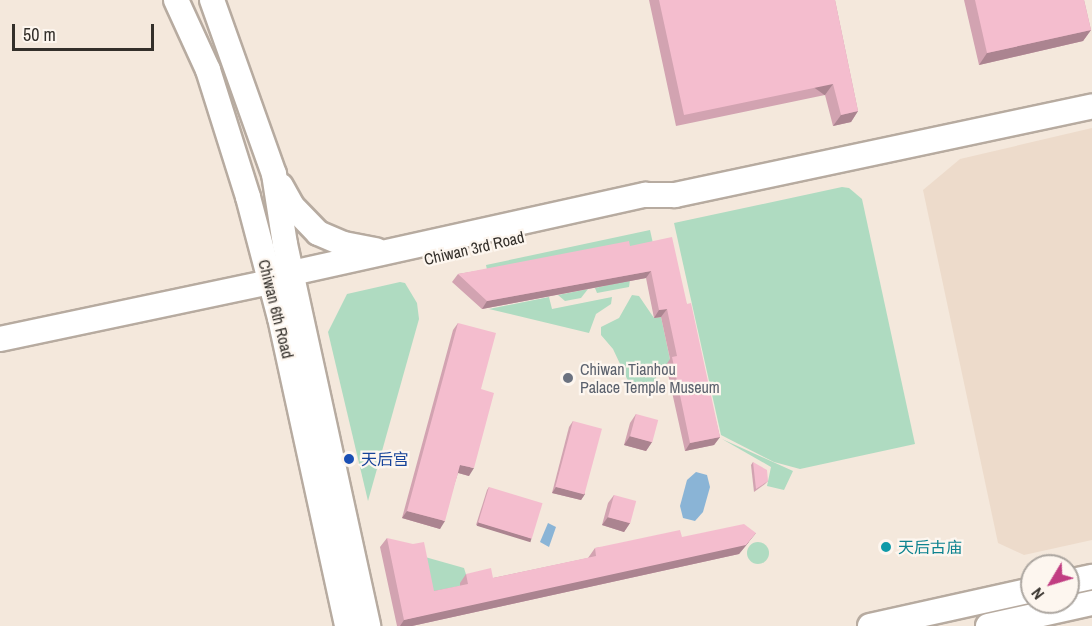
<!DOCTYPE html>
<html>
<head>
<meta charset="utf-8">
<style>
	body { margin:0 }
	#map { position:relative; width:1092px; height:626px; overflow:hidden; background:#f4e8dc; font-family:"Archivo Narrow","Noto Sans SC",sans-serif }
	div>[style] { position:absolute }
	.built>* { inset:0; background:#eddbcb }
	.green>* { inset:0; background:#afdbc1 }
	.round { border-radius:50% }
	.water>* { inset:0; background:#8ab4d6 }
	.roads { filter:drop-shadow(2px 0 #b7aba0) drop-shadow(-2px 0 #b7aba0) drop-shadow(0 2px #b7aba0) drop-shadow(0 -2px #b7aba0) }
	.minor>* { height:24px; margin:-12px; padding:0 12px; transform-origin:12px; border-radius:12px; background:#fff }
	.wall>* { inset:0; background:#d2a3b1 }
	.shaded-wall>* { inset:0; background:#ab8490; transform-origin:0 0 }
	.building>* { inset:0; background:#f4bdce; transform-origin:0 0 }
	.dots>* { width:16px; height:16px; translate:-50% -50%; box-sizing:border-box; border:3px solid #fdf6ef; border-radius:50% }
	span { translate:-50% -50%; white-space:nowrap; text-align:center; line-height:1.15; -webkit-text-stroke:4.5px #fdf6ef; paint-order:stroke }
	.street-label { font-size:16px; color:#332f2a }
	.worship-label { font-size:16px; color:#5b616d }
	.left { translate:0 -50%; text-align:left }
	.transit-label { font-size:16px; color:#164399 }
	.culture-label { font-size:16px; color:#0d838f }
	.north { position:absolute; left:1020px; top:554px; width:60px; height:60px; box-sizing:border-box; background:#fdf6ef; border:2px solid #aca6a0; border-radius:50%; rotate:232deg; font-size:16px; font-weight:700; line-height:24px; text-align:center; color:#332f2a }
	.north::after { content:''; display:block; margin:auto; width:21px; height:27px; background:#c13d82; clip-path:polygon(50% 0,100% 100%,50% 72%,0 100%) }
	.scale { position:absolute; left:12px; top:24px; width:142px; height:27px; box-sizing:border-box; border:3px solid #332f2a; border-top:0; padding-left:8px; font-size:18px; line-height:21px; white-space:nowrap; color:#332f2a; -webkit-text-stroke:4px #fdf6ef; paint-order:stroke }
</style>
</head>
<body>
<div id="map">
	<div class="built">
		<div style="clip-path:polygon(1092px 128px,1092px 540px,1024px 555px,998px 543px,923px 190px,960px 159px)"></div>
	</div>
	<div class="green">
		<div style="clip-path:polygon(842px 187px,849px 188px,862px 199px,915px 444px,800px 469px,774px 462px,721px 435px,674px 223px)"></div>
		<div style="clip-path:polygon(650px 230px,654px 248px,488px 275px,486px 265px)"></div>
		<div style="clip-path:polygon(630px 280px,629px 287px,597px 293px,595px 288px)"></div>
		<div style="clip-path:polygon(400px 282px,405px 283px,417px 303px,419px 319px,368px 501px,328px 332px,347px 294px)"></div>
		<div style="clip-path:polygon(588px 289px,581px 298px,565px 301px,558px 295px)"></div>
		<div style="clip-path:polygon(632px 295px,639px 296px,654px 318px,661px 317px,671px 364px,664px 365px,652px 384px,638px 389px,629px 383px,613px 349px,601px 335px,601px 327px,619px 318px)"></div>
		<div style="clip-path:polygon(549px 297px,552px 309px,612px 297px,611px 304px,596px 314px,589px 333px,489px 309px)"></div>
		<div style="clip-path:polygon(722px 439px,793px 471px,784px 490px,767px 486px,771px 467px)"></div>
		<div class="round" style="left:747px;top:542px;width:22px;height:22px"></div>
		<div style="clip-path:polygon(418px 555px,464px 568px,468px 581px,462px 593px,428px 600px)"></div>
	</div>
	<div class="water">
		<div style="clip-path:polygon(696px 472px,707px 475px,710px 487px,703px 512px,695px 521px,683px 518px,680px 506px,687px 480px)"></div>
		<div style="clip-path:polygon(548px 523px,556px 527px,549px 547px,540px 542px)"></div>
	</div>
	<div class="roads">
		<div class="minor">
			<div style="left:176px;top:0;width:77px;rotate:65.4deg"></div>
			<div style="left:208px;top:70px;width:133px;rotate:72.5deg"></div>
			<div style="left:248px;top:197px;width:125px;rotate:75.2deg"></div>
			<div style="left:280px;top:318px;width:315px;rotate:77.7deg"></div>
			<div style="left:212px;top:0;width:185px;rotate:70.4deg"></div>
			<div style="left:274px;top:174px;width:71px;rotate:81.1deg"></div>
			<div style="left:285px;top:244px;width:391px;rotate:77.7deg"></div>
			<div style="left:281px;top:186px;width:23px;rotate:61deg"></div>
			<div style="left:292px;top:206px;width:37px;rotate:46deg"></div>
			<div style="left:318px;top:233px;width:28px;rotate:23deg"></div>
			<div style="left:344px;top:244px;width:33px;rotate:11deg"></div>
			<div style="left:0;top:339px;width:276px;rotate:-11.9deg"></div>
			<div style="left:270px;top:282px;width:24px;rotate:-22deg"></div>
			<div style="left:292px;top:273px;width:362px;rotate:-12.5deg"></div>
			<div style="left:645px;top:195px;width:30px"></div>
			<div style="left:675px;top:195px;width:426px;rotate:-12deg"></div>
			<div style="left:1068px;top:582px;width:25px;rotate:-12deg"></div>
			<div style="left:870px;top:626px;width:166px;rotate:-12.5deg"></div>
			<div style="left:988px;top:626px;width:107px;rotate:-12.5deg"></div>
		</div>
	</div>
	<div class="wall">
		<div style="clip-path:polygon(649px 0,835px 0,858px 111px,851px 122px,833px 126px,825px 95px,676px 126px)"></div>
		<div style="clip-path:polygon(964px 0,1084px 0,1091px 30px,1083px 41px,979px 65px)"></div>
		<div style="clip-path:polygon(630px 246px,687px 304px,720px 437px,714px 445px,685px 451px,666px 365px,670px 359px,661px 317px,654px 318px,646px 278px,482px 309px,452px 282px,458px 274px)"></div>
		<div style="clip-path:polygon(458px 323px,481px 389px,469px 476px,458px 473px,440px 529px,402px 518px,453px 330px)"></div>
		<div style="clip-path:polygon(636px 414px,652px 442px,646px 451px,624px 445px,630px 423px)"></div>
		<div style="clip-path:polygon(573px 421px,585px 494px,581px 500px,552px 493px,569px 427px)"></div>
		<div style="clip-path:polygon(753px 462px,768px 481px,765px 484px,754px 492px,751px 465px)"></div>
		<div style="clip-path:polygon(489px 487px,530px 541px,476px 525px,487px 490px)"></div>
		<div style="clip-path:polygon(614px 495px,630px 523px,624px 532px,602px 525px,608px 503px)"></div>
		<div style="clip-path:polygon(682px 537px,749px 542px,739px 554px,412px 626px,397px 626px,380px 547px,387px 538px,434px 591px,460px 586px,460px 583px,466px 574px,493px 578px,588px 558px,595px 548px)"></div>
	</div>
	<div class="shaded-wall">
		<div style="clip-path:polygon(1091px 30px,1083px 41px,979px 65px,987px 53px)"></div>
		<div style="left:833px;top:84px;width:14px;height:152px;rotate:126deg"></div>
		<div style="clip-path:polygon(858px 111px,851px 122px,833px 126px,841px 115px)"></div>
		<div style="clip-path:polygon(651px 271px,646px 278px,482px 309px,487px 301px)"></div>
		<div style="clip-path:polygon(667px 309px,661px 317px,654px 318px,659px 310px)"></div>
		<div style="clip-path:polygon(630px 436px,652px 442px,646px 451px,624px 445px)"></div>
		<div style="clip-path:polygon(720px 437px,714px 445px,685px 451px,690px 443px)"></div>
		<div style="clip-path:polygon(460px 465px,474px 468px,469px 476px,455px 472px)"></div>
		<div style="clip-path:polygon(556px 487px,585px 494px,581px 500px,552px 493px)"></div>
		<div style="clip-path:polygon(407px 511px,445px 521px,440px 529px,402px 518px)"></div>
		<div style="clip-path:polygon(608px 517px,630px 523px,624px 532px,602px 525px)"></div>
		<div style="left:478px;top:522px;width:56px;height:4px;rotate:17deg"></div>
		<div style="clip-path:polygon(756px 533px,739px 554px,412px 626px,400px 626px,404px 620px)"></div>
	</div>
	<div class="building">
		<div style="clip-path:polygon(659px 0,835px 0,858px 111px,841px 115px,833px 84px,684px 115px)"></div>
		<div style="clip-path:polygon(975px 0,1084px 0,1091px 30px,987px 53px)"></div>
		<div style="clip-path:polygon(672px 237px,687px 304px,691px 303px,720px 437px,690px 443px,672px 357px,677px 356px,667px 309px,659px 310px,651px 271px,487px 301px,458px 274px,629px 241px,630px 246px)"></div>
		<div style="clip-path:polygon(458px 323px,496px 333px,481px 389px,494px 393px,474px 468px,460px 465px,445px 521px,407px 511px)"></div>
		<div style="left:636px;top:414px;width:23px;height:23px;rotate:15deg"></div>
		<div style="left:573px;top:421px;width:30px;height:68px;rotate:15deg"></div>
		<div style="clip-path:polygon(753px 462px,767px 470px,768px 481px,756px 489px)"></div>
		<div style="left:489px;top:487px;width:56px;height:37px;rotate:17deg"></div>
		<div style="left:614px;top:495px;width:23px;height:23px;rotate:15deg"></div>
		<div style="clip-path:polygon(744px 524px,756px 533px,746px 545px,404px 620px,387px 538px,413px 544px,424px 542px,434px 591px,468px 584px,466px 574px,491px 568px,493px 578px,596px 556px,595px 548px,680px 530px,682px 537px)"></div>
	</div>
	<div class="dots">
		<div style="left:568px;top:378px;background:#6b7280"></div>
		<div style="left:349px;top:459px;background:#1a4fb4"></div>
		<div style="left:886px;top:547px;background:#0f9aa8"></div>
	</div>
	<div class="street-label">
		<span style="left:474px;top:248px;rotate:-13deg">Chiwan 3rd Road</span>
		<span style="left:276px;top:309px;rotate:76deg">Chiwan 6th Road</span>
	</div>
	<div class="worship-label">
		<span class="left" style="left:580px;top:378px">Chiwan Tianhou<br>Palace Temple Museum</span>
	</div>
	<div class="transit-label">
		<span class="left" style="left:361px;top:459px">天后宫</span>
	</div>
	<div class="culture-label">
		<span class="left" style="left:898px;top:547px">天后古庙</span>
	</div>
	<div class="north">N</div>
	<div class="scale">50 m</div>
</div>
</body>
</html>
